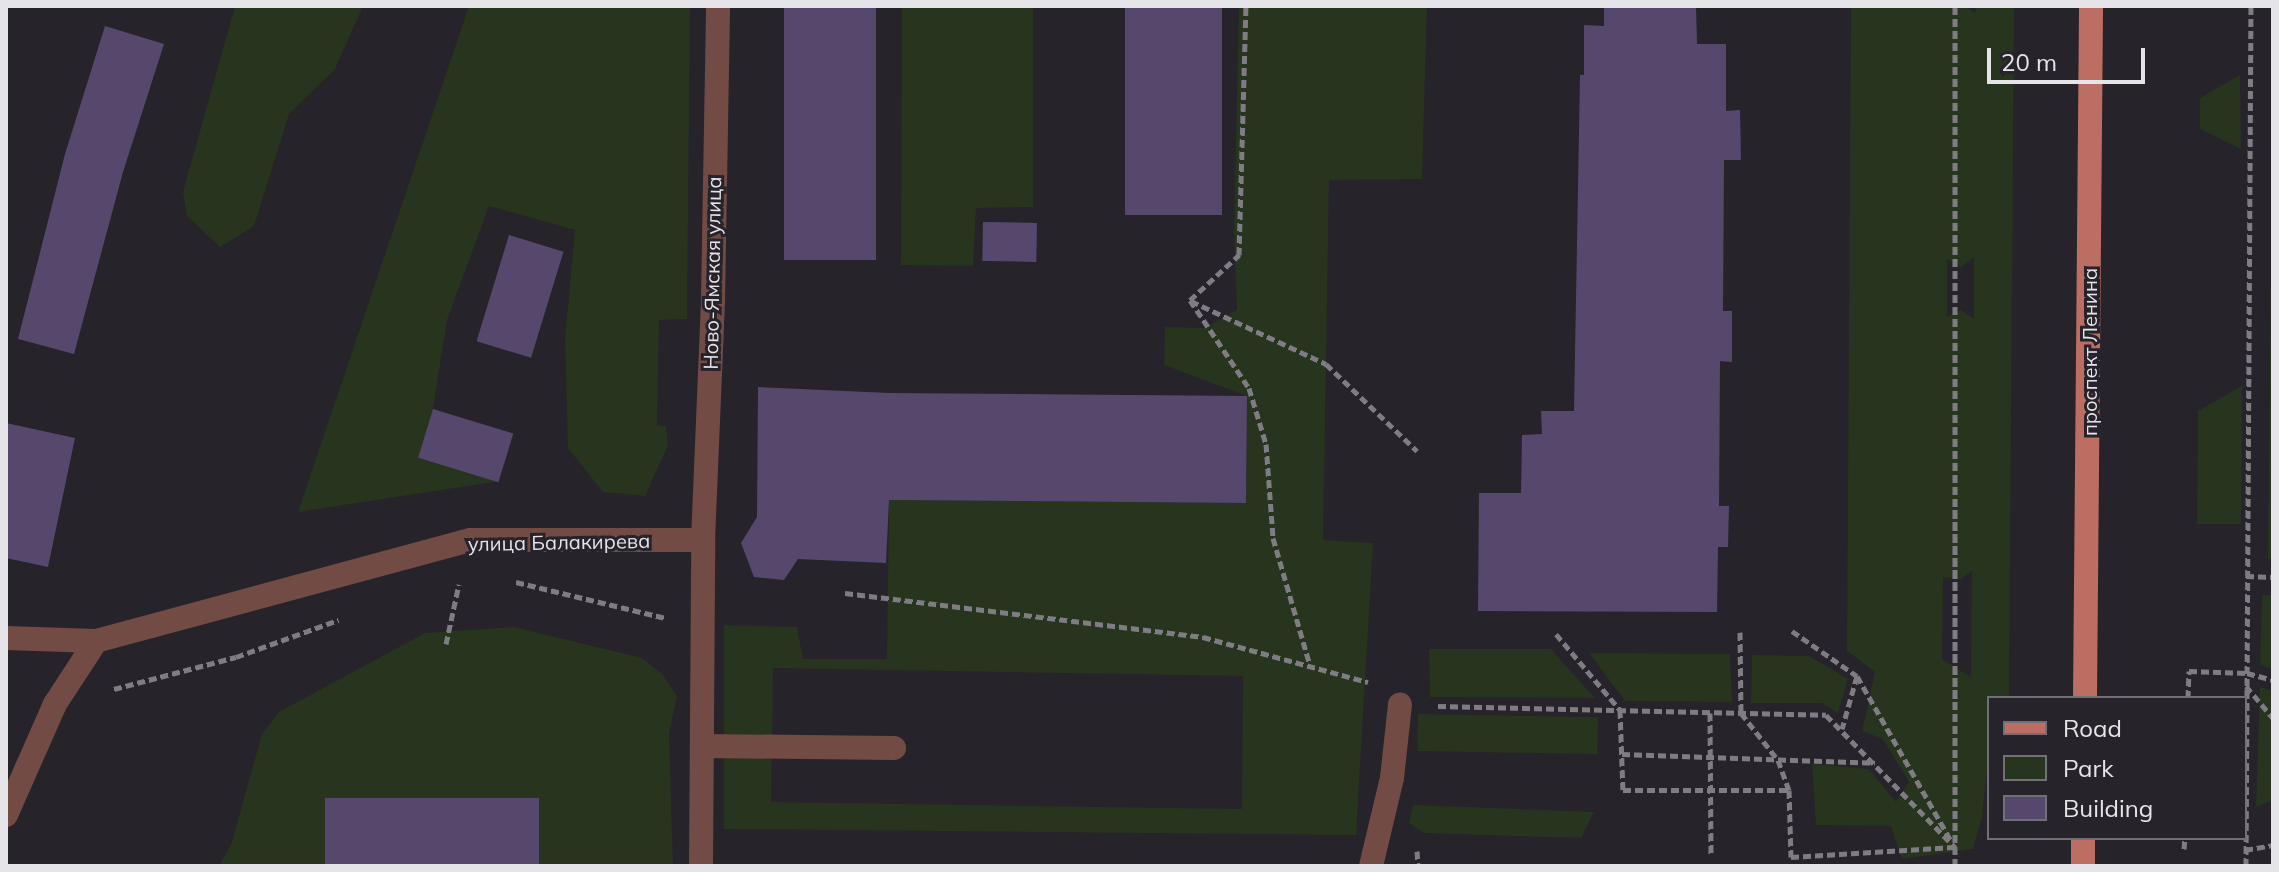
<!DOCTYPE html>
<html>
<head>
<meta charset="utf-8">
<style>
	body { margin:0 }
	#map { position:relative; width:2279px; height:872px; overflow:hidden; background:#26232b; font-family:Mulish,sans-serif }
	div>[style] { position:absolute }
	.green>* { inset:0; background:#27341e; transform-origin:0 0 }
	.building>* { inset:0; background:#56486c; transform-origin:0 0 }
	.path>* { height:5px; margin-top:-2.5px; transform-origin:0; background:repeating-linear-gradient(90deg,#7f7d83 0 8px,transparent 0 12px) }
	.lane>* { height:24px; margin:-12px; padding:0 12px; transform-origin:12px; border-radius:12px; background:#724b45 }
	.street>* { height:24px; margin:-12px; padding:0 12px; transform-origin:12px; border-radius:12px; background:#724b45 }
	.primary>* { height:24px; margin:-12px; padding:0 12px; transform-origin:12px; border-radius:12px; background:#bd6e62 }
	span { translate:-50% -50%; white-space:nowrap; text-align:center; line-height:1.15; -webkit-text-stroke:6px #26232b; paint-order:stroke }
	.street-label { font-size:20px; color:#e5e4e9 }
	.frame { position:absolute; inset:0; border:8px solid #e5e4e9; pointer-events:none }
	.legend { position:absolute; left:1987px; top:696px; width:260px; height:144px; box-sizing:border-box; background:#26232b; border:2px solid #727077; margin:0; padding:10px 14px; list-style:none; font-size:24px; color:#e5e4e9 }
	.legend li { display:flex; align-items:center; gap:16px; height:40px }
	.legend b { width:40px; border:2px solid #727077 }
	.scale { position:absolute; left:1987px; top:48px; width:158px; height:36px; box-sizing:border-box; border:4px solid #e5e4e9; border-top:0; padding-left:10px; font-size:24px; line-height:28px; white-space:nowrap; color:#e5e4e9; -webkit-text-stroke:6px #26232b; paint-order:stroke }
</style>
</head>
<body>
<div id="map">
	<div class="green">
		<div style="clip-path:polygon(235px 6px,363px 6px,335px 69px,289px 114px,254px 226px,220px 247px,187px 216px,183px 192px)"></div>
		<div style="clip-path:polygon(469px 6px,690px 6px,687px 319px,659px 320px,657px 425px,666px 426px,668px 445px,645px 496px,603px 492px,568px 448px,565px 339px,575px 230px,489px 206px,447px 320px,433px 409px,419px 458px,500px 481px,298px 512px)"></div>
		<div style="clip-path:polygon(902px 6px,1033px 6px,1033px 207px,976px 208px,973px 266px,901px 265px)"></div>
		<div style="clip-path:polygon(evenodd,1239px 6px,1427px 6px,1422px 179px,1329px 180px,1323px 540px,1373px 543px,1356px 835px,724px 829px,724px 625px,797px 627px,803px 659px,887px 659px,889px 500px,1246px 503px,1247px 396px,1164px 365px,1165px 327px,1204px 328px,1237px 310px,1234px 230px,1239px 6px,773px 668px,1243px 676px,1242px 809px,771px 802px,773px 668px)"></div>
		<div style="clip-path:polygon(evenodd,1851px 6px,1966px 6px,1975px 13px,1976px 6px,2014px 6px,2009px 698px,1989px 698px,1989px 753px,1982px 817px,1973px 849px,1902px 859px,1891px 826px,1816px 825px,1812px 764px,1869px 769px,1896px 802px,1909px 782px,1883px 739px,1862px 731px,1875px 672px,1847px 651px,1851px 6px,1974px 257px,1974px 319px,1961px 310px,1947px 317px,1947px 259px,1961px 267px,1974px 257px,1851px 6px,1972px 571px,1971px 676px,1970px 677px,1942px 659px,1943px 577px,1961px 579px,1972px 571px)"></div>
		<div style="clip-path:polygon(2273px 74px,2273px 559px,2268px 559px)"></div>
		<div style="clip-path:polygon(2240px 75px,2241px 149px,2200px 129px,2200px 98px)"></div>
		<div style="clip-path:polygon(2242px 386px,2241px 524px,2197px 524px,2198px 411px)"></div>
		<div style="clip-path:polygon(2262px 595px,2273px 595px,2273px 669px,2260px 665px)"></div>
		<div style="clip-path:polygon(514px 627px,642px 658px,662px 674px,677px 696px,669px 733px,673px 866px,219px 866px,231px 845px,262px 734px,279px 712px,425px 633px)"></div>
		<div style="clip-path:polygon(1429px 649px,1551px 649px,1595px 698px,1430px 697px)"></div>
		<div style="clip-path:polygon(1589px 653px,1730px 654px,1732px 702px,1625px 701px)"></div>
		<div style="clip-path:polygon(1752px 655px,1809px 656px,1848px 679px,1838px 713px,1822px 703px,1751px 703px)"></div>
		<div style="clip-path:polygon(2260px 687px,2273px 691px,2273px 800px,2256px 807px)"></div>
		<div style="left:1418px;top:714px;width:180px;height:37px;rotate:1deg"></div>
		<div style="clip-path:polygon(1413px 805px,1594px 812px,1581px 838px,1423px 833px,1409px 823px)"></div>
	</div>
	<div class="building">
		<div style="left:784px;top:6px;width:92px;height:254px"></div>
		<div style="left:1125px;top:6px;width:97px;height:209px"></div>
		<div style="clip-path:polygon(1604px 6px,1696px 6px,1697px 44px,1726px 44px,1726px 111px,1740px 110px,1741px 160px,1724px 160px,1723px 311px,1732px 311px,1732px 362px,1720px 361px,1719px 506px,1729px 506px,1728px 547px,1718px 547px,1717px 612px,1478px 611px,1479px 493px,1521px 493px,1522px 435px,1542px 434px,1541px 411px,1574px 411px,1580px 75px,1584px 75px,1584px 25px,1604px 26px)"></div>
		<div style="clip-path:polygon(105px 26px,164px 44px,123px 172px,74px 354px,18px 339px,65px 154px)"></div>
		<div style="left:983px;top:222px;width:54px;height:39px;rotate:1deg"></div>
		<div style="left:509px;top:235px;width:57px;height:111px;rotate:17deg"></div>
		<div style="clip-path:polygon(758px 387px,889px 393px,1247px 396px,1246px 503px,889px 500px,886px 563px,798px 559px,784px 580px,754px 577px,741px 543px,757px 517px)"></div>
		<div style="left:433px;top:409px;width:84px;height:51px;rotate:17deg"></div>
		<div style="clip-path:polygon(6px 423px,75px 438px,48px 567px,6px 558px)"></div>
		<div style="left:325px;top:798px;width:214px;height:68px"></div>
	</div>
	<div class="path">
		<div style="left:1190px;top:300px;width:106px;rotate:56.2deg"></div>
		<div style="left:1249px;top:388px;width:59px;rotate:73.1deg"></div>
		<div style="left:1266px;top:444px;width:94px;rotate:85.7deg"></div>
		<div style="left:1273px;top:538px;width:132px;rotate:73.8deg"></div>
		<div style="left:1190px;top:300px;width:67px;rotate:-42.6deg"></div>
		<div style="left:1239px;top:255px;width:249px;rotate:-88.4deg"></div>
		<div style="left:1191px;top:301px;width:149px;rotate:25deg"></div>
		<div style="left:1326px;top:364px;width:126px;rotate:43.7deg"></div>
		<div style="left:2246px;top:576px;width:27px;rotate:2deg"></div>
		<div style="left:516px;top:582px;width:154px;rotate:13.5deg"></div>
		<div style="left:845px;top:593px;width:361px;rotate:7deg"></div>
		<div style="left:1203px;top:637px;width:171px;rotate:15.3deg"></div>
		<div style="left:1792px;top:631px;width:79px;rotate:34.7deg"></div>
		<div style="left:1857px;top:676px;width:55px;rotate:105.8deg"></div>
		<div style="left:1740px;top:632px;width:81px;rotate:89.3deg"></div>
		<div style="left:1741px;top:713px;width:60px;rotate:51.8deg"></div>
		<div style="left:1778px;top:760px;width:32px;rotate:70deg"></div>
		<div style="left:1789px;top:790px;width:67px;rotate:88.3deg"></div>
		<div style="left:1791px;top:857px;width:163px;rotate:-3.5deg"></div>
		<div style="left:1556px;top:634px;width:99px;rotate:49.9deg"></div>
		<div style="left:1620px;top:710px;width:80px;rotate:87.9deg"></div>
		<div style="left:1623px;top:790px;width:166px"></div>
		<div style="left:446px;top:644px;width:61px;rotate:-77.8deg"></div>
		<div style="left:1857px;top:676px;width:188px;rotate:60.3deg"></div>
		<div style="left:2246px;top:686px;width:42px;rotate:49.8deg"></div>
		<div style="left:114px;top:689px;width:126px;rotate:-14.7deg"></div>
		<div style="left:236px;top:657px;width:109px;rotate:-19.9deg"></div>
		<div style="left:2188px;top:698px;width:27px;rotate:-88deg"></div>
		<div style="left:2189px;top:671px;width:58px;rotate:2deg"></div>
		<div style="left:2247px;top:673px;width:27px;rotate:15deg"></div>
		<div style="left:1438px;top:706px;width:388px;rotate:1.3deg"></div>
		<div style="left:1826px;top:715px;width:185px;rotate:45.7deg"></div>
		<div style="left:1710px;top:713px;width:143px;rotate:89.6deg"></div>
		<div style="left:1622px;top:754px;width:253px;rotate:2deg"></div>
		<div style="left:2184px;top:849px;width:11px;rotate:-85deg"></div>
		<div style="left:2245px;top:850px;width:28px;rotate:-10deg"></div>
		<div style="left:1417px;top:851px;width:15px;rotate:86deg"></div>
		<div style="left:1955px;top:866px;width:860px;rotate:-90deg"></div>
		<div style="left:2246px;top:866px;width:860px;rotate:-89.67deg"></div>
	</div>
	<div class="lane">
		<div style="left:703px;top:746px;width:191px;rotate:0.6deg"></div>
		<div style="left:1371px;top:866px;width:90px;rotate:-76.6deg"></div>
		<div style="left:1392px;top:778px;width:74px;rotate:-83.8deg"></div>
	</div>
	<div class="street">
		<div style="left:6px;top:638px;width:90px;rotate:1.9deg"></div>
		<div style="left:96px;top:641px;width:387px;rotate:-15.1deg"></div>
		<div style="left:470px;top:540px;width:233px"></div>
		<div style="left:6px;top:815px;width:121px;rotate:-66.2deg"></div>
		<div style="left:55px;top:704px;width:75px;rotate:-56.9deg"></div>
		<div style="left:701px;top:866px;width:326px;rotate:-89.6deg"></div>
		<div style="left:703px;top:540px;width:242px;rotate:-87.6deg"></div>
		<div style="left:713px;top:298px;width:292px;rotate:-89deg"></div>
	</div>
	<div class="primary">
		<div style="left:2085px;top:698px;width:692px;rotate:-89.5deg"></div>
		<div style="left:2083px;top:866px;width:28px;rotate:-90deg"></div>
	</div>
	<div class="street-label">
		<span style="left:712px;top:273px;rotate:-89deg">Ново-Ямская улица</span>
		<span style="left:2089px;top:352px;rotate:-90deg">проспект Ленина</span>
		<span style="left:559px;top:542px;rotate:-1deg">улица Балакирева</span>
	</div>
	<div class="frame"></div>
	<ul class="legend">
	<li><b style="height:10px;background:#bd6e62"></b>Road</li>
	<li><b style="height:22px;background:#27341e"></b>Park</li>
	<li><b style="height:22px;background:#56486c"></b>Building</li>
	</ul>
	<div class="scale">20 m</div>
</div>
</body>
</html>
